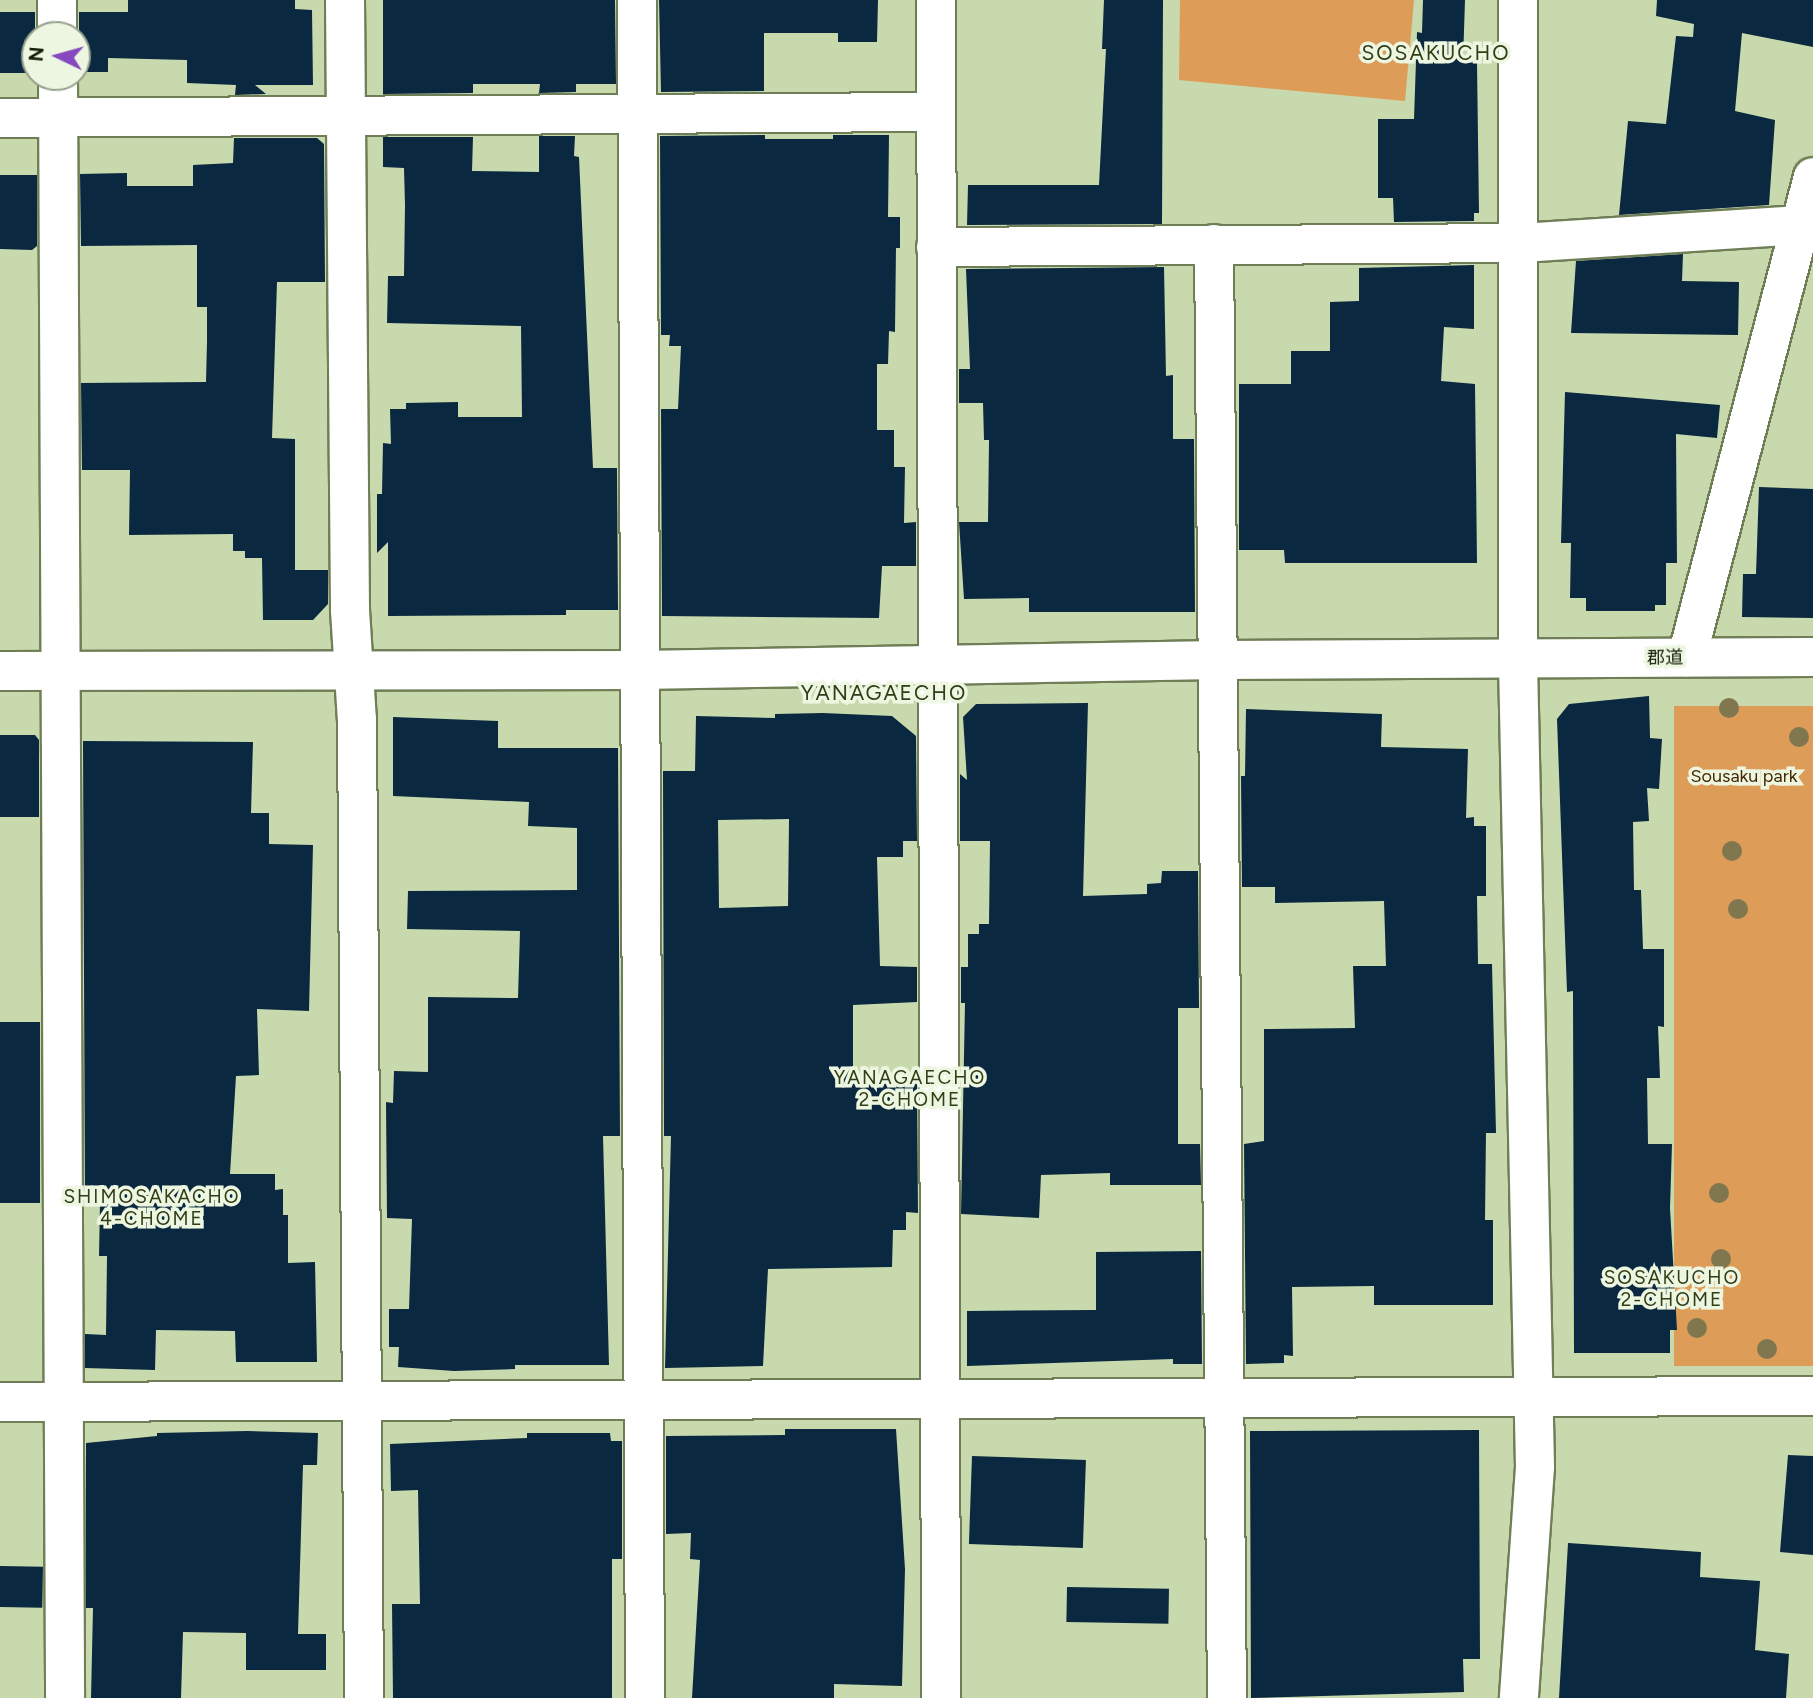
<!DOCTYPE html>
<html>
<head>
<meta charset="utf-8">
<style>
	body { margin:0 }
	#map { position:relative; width:1813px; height:1698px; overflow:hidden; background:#c8d9ad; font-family:Figtree,"Noto Sans JP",sans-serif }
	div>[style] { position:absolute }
	.green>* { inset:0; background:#de9c59; transform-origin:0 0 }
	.building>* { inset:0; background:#0a283f; transform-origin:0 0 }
	.roads { filter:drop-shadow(2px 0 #6f7e56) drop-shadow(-2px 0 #6f7e56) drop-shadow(0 2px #6f7e56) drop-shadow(0 -2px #6f7e56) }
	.minor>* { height:38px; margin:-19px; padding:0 19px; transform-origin:19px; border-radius:19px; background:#fff }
	.trees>* { width:20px; height:20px; margin:-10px; border-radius:50%; background:#80774f }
	span { translate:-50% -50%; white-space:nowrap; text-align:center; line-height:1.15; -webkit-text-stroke:7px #edf6e0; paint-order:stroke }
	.street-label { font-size:18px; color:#181e0d }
	.park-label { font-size:18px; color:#462702 }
	.neighbourhood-label { font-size:19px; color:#313d17; letter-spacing:2px }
	.quarter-label { font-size:21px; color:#313d17; letter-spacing:2px }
	.north { position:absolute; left:21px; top:21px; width:70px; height:70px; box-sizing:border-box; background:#edf6e0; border:2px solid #98a08c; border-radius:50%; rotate:275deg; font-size:19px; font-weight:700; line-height:28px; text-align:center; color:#181e0d }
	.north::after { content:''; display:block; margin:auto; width:24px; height:32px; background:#8649bf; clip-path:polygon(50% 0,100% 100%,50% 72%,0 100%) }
</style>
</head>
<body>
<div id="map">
	<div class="green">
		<div style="clip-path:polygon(1180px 0,1414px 0,1405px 101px,1179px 80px)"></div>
		<div style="left:1813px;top:706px;width:660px;height:139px;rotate:90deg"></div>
	</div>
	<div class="building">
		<div style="clip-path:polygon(128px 0,295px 0,295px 9px,312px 10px,313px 85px,255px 85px,266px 94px,235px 95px,236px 85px,187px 83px,187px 60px,108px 58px,108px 72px,79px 72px,79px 12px,128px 12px)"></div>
		<div style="clip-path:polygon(383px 0,615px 0,616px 84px,576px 84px,576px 92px,539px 93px,540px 84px,473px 84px,473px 93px,383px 94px)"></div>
		<div style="clip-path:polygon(659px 0,878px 0,877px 42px,838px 42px,838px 33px,764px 33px,764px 91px,661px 92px)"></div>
		<div style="clip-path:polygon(1104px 0,1163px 0,1162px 224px,967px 225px,968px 185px,1099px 185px,1106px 49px,1102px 49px)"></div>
		<div style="clip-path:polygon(1423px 0,1465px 0,1463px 62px,1477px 63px,1479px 213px,1474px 213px,1474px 221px,1394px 222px,1393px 198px,1378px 198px,1378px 119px,1414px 119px,1417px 32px,1422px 33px)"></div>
		<div style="clip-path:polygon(1657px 0,1813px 0,1813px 47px,1742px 33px,1735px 111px,1775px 120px,1769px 205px,1619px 215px,1628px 121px,1666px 124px,1676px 36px,1693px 37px,1694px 24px,1656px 16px)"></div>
		<div style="left:0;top:12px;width:35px;height:61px"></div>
		<div style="clip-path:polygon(765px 135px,765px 139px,833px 139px,833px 135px,889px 135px,888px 217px,900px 217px,900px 248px,896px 248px,895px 332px,889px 331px,888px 364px,877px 364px,877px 430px,894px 430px,894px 467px,905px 467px,904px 523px,916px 522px,916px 566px,882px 566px,879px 618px,662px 616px,661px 409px,678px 409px,681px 346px,669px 346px,670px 335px,661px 335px,660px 136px)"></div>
		<div style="clip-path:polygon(539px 136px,575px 136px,574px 156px,579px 157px,593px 468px,617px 468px,618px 610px,566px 610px,566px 615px,388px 616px,388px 542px,377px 553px,377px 494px,382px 494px,383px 443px,391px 444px,390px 409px,406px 409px,406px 403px,458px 402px,458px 417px,522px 417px,521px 326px,387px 323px,388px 276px,404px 276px,405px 205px,404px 168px,383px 167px,383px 137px,473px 137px,472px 171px,539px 172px)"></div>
		<div style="clip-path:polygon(234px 138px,317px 138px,324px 144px,325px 282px,277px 282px,272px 438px,295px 439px,295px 570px,328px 570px,328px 604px,313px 620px,263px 620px,262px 558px,245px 558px,245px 551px,233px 551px,233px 534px,129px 535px,130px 470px,82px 470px,81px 383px,206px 382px,207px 342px,207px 307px,197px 307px,197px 245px,81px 246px,80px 174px,127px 173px,127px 186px,193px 186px,193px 165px,233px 163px)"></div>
		<div style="clip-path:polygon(0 175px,37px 175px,37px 246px,32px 250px,0 249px)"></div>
		<div style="clip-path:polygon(1683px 254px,1682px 281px,1739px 282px,1738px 335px,1571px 333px,1576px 261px)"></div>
		<div style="clip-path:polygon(1474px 265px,1474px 329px,1444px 327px,1441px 381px,1475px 384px,1477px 563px,1285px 563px,1284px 550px,1239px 550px,1239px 384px,1291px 384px,1291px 351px,1330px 351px,1330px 302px,1359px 301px,1359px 268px)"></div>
		<div style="clip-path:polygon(1164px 267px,1166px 376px,1173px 375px,1173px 439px,1194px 439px,1195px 612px,1029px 612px,1029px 598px,964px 599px,959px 522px,988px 522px,989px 440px,984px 440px,983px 403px,959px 403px,959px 369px,970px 369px,966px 269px)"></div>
		<div style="clip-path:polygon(1565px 392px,1720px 405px,1717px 438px,1676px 434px,1677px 563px,1666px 563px,1666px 605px,1655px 605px,1655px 611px,1586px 611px,1586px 598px,1570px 598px,1571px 543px,1561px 543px)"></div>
		<div style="clip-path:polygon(1759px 487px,1813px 489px,1813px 618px,1742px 617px,1743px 574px,1756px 574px)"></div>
		<div style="clip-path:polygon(1649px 696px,1650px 738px,1662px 739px,1659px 789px,1647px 788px,1649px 821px,1633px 822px,1634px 890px,1641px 890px,1643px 949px,1664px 949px,1664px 1027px,1658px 1026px,1660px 1078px,1647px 1078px,1648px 1144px,1672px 1144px,1670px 1208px,1677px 1330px,1670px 1330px,1670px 1353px,1574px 1353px,1573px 991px,1567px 992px,1557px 719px,1569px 704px)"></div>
		<div style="clip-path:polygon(1088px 703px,1083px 896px,1147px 894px,1147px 884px,1161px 883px,1162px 871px,1198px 871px,1199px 1008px,1178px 1008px,1178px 1144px,1200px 1144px,1201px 1185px,1110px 1185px,1110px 1173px,1041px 1175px,1039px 1218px,961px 1214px,965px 1003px,961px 1003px,961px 967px,968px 967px,968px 934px,979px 934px,979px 924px,989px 924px,990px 841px,960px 841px,960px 774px,967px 780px,963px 717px,976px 704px)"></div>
		<div style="clip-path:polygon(1246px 709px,1382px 714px,1381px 747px,1468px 749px,1466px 818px,1474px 817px,1474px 826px,1486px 826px,1486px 896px,1477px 896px,1478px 964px,1492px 964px,1496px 1133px,1486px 1133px,1485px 1220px,1493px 1220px,1493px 1305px,1374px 1305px,1374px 1286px,1292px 1287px,1293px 1356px,1284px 1355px,1284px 1363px,1246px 1364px,1244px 1144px,1264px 1141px,1264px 1029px,1355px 1028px,1353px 966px,1386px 966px,1384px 901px,1275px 903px,1275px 887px,1242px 887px,1241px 776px,1245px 776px)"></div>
		<div style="clip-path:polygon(evenodd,823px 713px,892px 716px,916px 736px,917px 841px,903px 841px,903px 857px,877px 857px,880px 966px,917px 967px,917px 1002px,853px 1005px,853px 1079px,917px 1078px,918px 1213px,906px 1212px,906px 1230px,893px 1230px,892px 1267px,768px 1269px,763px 1366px,665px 1368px,671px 1136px,664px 1136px,663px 771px,695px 771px,696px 716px,775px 718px,775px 714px,823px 713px,789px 819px,788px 906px,719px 908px,718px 820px,789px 819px)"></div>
		<div style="clip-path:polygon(393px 717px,498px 721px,498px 748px,618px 748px,620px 1136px,603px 1136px,609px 1365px,515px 1365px,515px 1369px,454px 1371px,398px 1367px,399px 1347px,389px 1347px,389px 1309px,409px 1309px,412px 1219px,387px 1218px,386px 1102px,393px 1103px,394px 1071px,428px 1072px,428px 997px,518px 998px,520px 931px,407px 929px,408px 891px,577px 890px,577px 828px,528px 826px,529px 802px,393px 796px)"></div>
		<div style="clip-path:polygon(0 735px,35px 735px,39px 740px,39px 817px,0 817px)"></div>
		<div style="clip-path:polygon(83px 741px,253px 742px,251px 813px,269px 813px,269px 844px,313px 845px,309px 1011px,257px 1009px,259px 1075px,236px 1076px,230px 1174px,275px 1174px,275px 1190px,283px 1189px,283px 1215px,288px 1215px,288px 1263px,315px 1262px,317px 1362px,236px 1362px,235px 1331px,156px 1330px,155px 1370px,85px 1368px,85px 1334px,106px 1335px,107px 1256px,99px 1256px,100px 1203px,85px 1203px)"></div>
		<div style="left:0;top:1022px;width:40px;height:181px"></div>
		<div style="clip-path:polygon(1201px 1251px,1202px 1364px,1173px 1364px,1173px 1359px,967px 1366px,967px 1311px,1096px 1310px,1096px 1252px)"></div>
		<div style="clip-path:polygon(785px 1429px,896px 1429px,905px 1569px,902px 1686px,834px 1684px,834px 1698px,692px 1698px,700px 1560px,690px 1559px,691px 1533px,666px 1534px,666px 1436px,785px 1435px)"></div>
		<div style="clip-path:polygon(1479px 1430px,1480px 1659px,1463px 1659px,1464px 1692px,1251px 1698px,1250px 1431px)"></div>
		<div style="clip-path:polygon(247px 1431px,318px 1433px,317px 1465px,303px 1465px,298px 1634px,326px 1634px,326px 1670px,246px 1670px,246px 1633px,183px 1632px,181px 1698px,91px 1698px,93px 1608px,86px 1608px,86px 1443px,157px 1436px,157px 1433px)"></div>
		<div style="clip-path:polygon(527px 1433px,610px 1433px,611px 1441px,622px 1441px,622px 1559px,612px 1559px,612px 1698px,393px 1698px,392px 1604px,420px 1604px,418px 1490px,391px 1491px,390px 1444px,527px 1438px)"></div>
		<div style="clip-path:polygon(1788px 1455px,1813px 1456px,1813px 1555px,1780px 1552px)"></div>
		<div style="left:972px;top:1456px;width:114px;height:88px;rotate:2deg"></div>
		<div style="clip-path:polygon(1568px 1543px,1701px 1552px,1700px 1577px,1760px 1581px,1755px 1650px,1789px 1654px,1786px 1698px,1559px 1698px)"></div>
		<div style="left:0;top:1566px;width:43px;height:41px;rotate:1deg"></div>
		<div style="left:1067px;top:1587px;width:102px;height:35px;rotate:1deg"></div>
	</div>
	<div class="roads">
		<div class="minor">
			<div style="left:57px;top:0;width:35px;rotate:90deg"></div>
			<div style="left:345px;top:0;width:610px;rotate:89.53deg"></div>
			<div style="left:350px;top:610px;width:110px;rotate:86.4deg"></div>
			<div style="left:357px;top:720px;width:978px;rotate:89.59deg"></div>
			<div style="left:637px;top:0;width:1698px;rotate:89.73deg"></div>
			<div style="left:936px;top:0;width:1698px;rotate:89.83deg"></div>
			<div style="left:1518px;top:0;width:662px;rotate:90deg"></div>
			<div style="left:1518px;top:662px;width:805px;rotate:88.79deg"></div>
			<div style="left:1535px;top:1467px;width:232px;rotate:94deg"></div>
			<div style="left:58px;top:77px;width:1621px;rotate:89.75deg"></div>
			<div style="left:0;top:118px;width:936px;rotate:-0.37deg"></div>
			<div style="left:1214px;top:244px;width:1454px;rotate:89.49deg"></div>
			<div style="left:936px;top:247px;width:585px;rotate:-0.39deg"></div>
			<div style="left:1521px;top:243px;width:280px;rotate:-3.7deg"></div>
			<div style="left:1800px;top:225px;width:16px;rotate:-38deg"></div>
			<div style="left:1687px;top:657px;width:496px;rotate:-75.3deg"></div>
			<div style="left:0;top:671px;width:640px;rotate:-0.09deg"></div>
			<div style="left:640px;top:670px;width:578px;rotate:-0.99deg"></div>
			<div style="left:1218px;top:660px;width:595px;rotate:-0.29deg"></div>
			<div style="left:0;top:1402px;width:1813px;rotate:-0.19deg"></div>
		</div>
	</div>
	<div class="trees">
		<div style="left:1729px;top:708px"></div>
		<div style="left:1799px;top:737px"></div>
		<div style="left:1732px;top:851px"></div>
		<div style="left:1738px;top:909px"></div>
		<div style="left:1719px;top:1193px"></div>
		<div style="left:1721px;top:1259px"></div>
		<div style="left:1697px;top:1328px"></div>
		<div style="left:1767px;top:1349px"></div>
	</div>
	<div class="street-label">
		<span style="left:1665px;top:658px;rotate:-1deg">郡道</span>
	</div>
	<div class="park-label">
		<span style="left:1744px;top:776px">Sousaku park</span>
	</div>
	<div class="neighbourhood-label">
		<span style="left:910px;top:1089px">YANAGAECHO<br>2-CHOME</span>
		<span style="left:152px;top:1208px">SHIMOSAKACHO<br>4-CHOME</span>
		<span style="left:1672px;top:1289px">SOSAKUCHO<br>2-CHOME</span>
	</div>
	<div class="quarter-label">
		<span style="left:1436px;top:53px">SOSAKUCHO</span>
		<span style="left:884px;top:693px">YANAGAECHO</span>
	</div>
	<div class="north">N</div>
</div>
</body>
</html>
